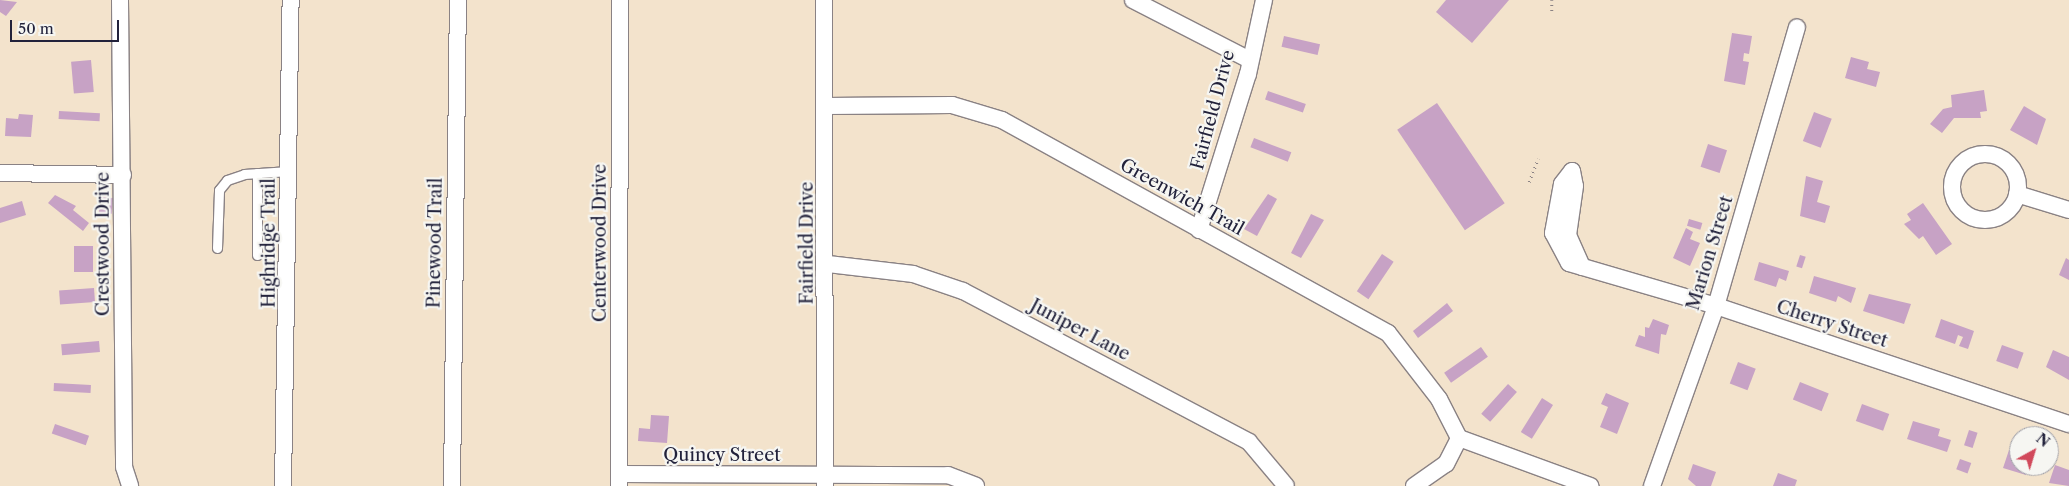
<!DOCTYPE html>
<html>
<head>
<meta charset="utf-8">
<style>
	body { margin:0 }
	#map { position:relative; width:2069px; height:486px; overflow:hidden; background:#f3e3cc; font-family:"Libre Caslon Text",serif }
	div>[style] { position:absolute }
	.building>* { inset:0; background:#c7a2c5; transform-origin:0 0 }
	.path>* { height:2.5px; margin-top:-1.25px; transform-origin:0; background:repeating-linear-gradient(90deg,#8a8284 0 1px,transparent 0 5px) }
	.roads { filter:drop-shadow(1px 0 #8a8284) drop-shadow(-1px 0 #8a8284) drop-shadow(0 1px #8a8284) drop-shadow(0 -1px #8a8284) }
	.service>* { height:9px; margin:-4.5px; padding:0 4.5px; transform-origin:4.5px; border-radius:4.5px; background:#fff }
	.minor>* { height:16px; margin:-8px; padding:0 8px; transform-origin:8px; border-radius:8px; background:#fff }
	.minor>.ring { margin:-8px; padding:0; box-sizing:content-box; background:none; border:16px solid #fff; border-radius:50% }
	span { translate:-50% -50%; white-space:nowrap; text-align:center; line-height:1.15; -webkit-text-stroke:4.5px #f6f6f2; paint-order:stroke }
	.street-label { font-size:18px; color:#22223b }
	.north { position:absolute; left:2009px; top:426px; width:50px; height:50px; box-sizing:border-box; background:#f6f6f2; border:1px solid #a1a1a9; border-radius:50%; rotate:39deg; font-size:14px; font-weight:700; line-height:20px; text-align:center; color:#22223b }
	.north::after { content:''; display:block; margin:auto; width:18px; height:22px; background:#d1495b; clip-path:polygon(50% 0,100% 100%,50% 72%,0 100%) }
	.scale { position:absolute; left:10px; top:20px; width:109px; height:22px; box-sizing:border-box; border:2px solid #22223b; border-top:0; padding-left:6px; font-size:15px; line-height:18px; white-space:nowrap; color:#22223b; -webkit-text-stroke:4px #f6f6f2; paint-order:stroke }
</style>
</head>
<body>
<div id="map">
	<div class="building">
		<div style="clip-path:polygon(0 0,17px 2px,6px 16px,0 12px)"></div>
		<div style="clip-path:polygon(1446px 0,1509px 0,1472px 43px,1436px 12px)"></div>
		<div style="clip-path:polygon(1732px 33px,1752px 36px,1749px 54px,1744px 53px,1743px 61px,1749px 62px,1745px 85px,1724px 81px)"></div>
		<div style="left:1284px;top:36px;width:37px;height:11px;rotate:13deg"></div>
		<div style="clip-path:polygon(1851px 57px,1869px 62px,1867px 69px,1880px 72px,1876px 87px,1845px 78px)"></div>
		<div style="left:91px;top:60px;width:32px;height:20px;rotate:85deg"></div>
		<div style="clip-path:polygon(1984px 90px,1987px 111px,1980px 112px,1981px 118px,1954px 118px,1942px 133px,1930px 124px,1943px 109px,1952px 107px,1951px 95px)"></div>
		<div style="left:1268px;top:91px;width:40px;height:9px;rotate:19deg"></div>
		<div style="left:1437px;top:103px;width:121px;height:48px;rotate:56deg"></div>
		<div style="clip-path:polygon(2024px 106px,2046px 119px,2037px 145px,2010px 130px)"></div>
		<div style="left:59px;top:111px;width:41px;height:8px;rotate:3deg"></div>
		<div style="left:1814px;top:112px;width:19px;height:31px;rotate:21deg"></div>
		<div style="clip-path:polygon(19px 114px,33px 115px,31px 137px,5px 136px,6px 118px,18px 119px)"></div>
		<div style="left:1254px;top:138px;width:40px;height:10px;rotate:21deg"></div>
		<div style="left:1708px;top:144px;width:20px;height:24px;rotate:18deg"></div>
		<div style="clip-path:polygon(1806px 176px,1823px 181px,1817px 202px,1830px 206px,1825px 223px,1800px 216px)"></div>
		<div style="clip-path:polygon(1268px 194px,1277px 199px,1257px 236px,1244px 229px)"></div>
		<div style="clip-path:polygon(55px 195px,76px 206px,73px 210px,89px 223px,83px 231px,48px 203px)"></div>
		<div style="left:100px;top:197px;width:13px;height:16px;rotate:4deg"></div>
		<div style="clip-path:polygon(22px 201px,26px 215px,0 223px,0 208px)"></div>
		<div style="clip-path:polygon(1923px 203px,1952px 244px,1936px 255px,1923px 236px,1919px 239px,1904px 224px,1911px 220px,1907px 214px)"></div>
		<div style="clip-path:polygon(1311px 214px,1324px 220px,1301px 258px,1291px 253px)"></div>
		<div style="left:1689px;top:219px;width:14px;height:7px;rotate:17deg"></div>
		<div style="clip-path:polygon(1686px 228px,1693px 232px,1690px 239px,1700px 243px,1690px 266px,1673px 258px)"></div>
		<div style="left:74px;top:246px;width:19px;height:26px"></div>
		<div style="left:1382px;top:254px;width:14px;height:45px;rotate:34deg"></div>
		<div style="left:1800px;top:255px;width:6px;height:12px;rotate:18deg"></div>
		<div style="clip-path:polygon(2066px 258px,2069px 260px,2069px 280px,2059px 275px)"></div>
		<div style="clip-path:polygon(1759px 262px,1789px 271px,1786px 281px,1779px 278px,1776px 287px,1754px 280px)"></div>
		<div style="clip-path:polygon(1814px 276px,1856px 288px,1851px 303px,1838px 296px,1836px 302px,1809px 293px)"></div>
		<div style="left:94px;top:288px;width:14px;height:35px;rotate:86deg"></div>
		<div style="clip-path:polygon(1869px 294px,1911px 304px,1904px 324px,1863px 311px)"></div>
		<div style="clip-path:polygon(1447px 303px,1453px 311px,1418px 338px,1413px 331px)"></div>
		<div style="clip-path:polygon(1653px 319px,1669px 325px,1666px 335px,1661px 334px,1659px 354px,1635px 346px,1639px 335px,1645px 337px,1645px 327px,1649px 328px)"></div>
		<div style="clip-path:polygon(1941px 319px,1974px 331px,1968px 349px,1959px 346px,1963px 337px,1958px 335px,1955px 344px,1935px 337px)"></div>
		<div style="left:99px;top:341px;width:11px;height:38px;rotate:85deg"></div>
		<div style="left:2002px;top:345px;width:23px;height:17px;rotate:20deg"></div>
		<div style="left:1481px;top:347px;width:12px;height:45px;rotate:55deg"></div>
		<div style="clip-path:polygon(2053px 350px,2069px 357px,2069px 380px,2046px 367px)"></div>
		<div style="left:1738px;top:362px;width:19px;height:23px;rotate:21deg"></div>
		<div style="left:1800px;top:382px;width:31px;height:19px;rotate:22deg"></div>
		<div style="left:54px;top:383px;width:37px;height:8px;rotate:3deg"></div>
		<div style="left:1508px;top:384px;width:12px;height:40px;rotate:42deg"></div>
		<div style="clip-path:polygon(1606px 393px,1629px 403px,1617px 434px,1600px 427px,1608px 407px,1601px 404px)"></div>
		<div style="left:1542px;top:398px;width:13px;height:40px;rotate:32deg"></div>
		<div style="left:1862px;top:404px;width:29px;height:18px;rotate:20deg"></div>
		<div style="clip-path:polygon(651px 415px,669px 416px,667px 443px,638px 441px,639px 428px,650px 429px)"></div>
		<div style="clip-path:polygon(1913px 421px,1940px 429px,1938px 436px,1951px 440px,1947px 452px,1907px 439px)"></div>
		<div style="left:55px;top:424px;width:36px;height:10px;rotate:19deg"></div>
		<div style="left:1969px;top:430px;width:9px;height:16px;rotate:18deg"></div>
		<div style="clip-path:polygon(2009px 450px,2019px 453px,2019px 466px,2028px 466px,2026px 475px,2003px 468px)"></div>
		<div style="left:1960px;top:459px;width:12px;height:11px;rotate:20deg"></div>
		<div style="clip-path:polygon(1693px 464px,1716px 472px,1711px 486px,1696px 486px,1688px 479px)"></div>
		<div style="clip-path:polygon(2055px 465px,2069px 470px,2069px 486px,2049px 483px)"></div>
		<div style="clip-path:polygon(1778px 473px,1797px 480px,1795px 486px,1773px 486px)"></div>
	</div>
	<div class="path">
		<div style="left:1552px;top:0;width:14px;rotate:90deg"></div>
		<div style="left:1529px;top:182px;width:25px;rotate:-69deg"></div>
	</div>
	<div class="roads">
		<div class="service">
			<div style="left:217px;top:248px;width:58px;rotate:-88deg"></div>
			<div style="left:219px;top:190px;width:13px;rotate:-51deg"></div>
			<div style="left:227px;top:180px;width:18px;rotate:-19deg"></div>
			<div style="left:244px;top:174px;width:45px;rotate:-3.8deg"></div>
			<div style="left:257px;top:255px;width:82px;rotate:-90deg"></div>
		</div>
		<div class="minor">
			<div style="left:120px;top:0;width:467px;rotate:89.5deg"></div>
			<div style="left:124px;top:467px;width:20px;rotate:72deg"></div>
			<div style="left:824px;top:0;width:486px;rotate:89.9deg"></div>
			<div style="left:1133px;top:0;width:129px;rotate:27.2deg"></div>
			<div style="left:826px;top:106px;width:126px;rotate:-0.5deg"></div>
			<div style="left:952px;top:105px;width:52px;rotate:16.7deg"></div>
			<div style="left:1002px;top:120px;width:441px;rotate:28.9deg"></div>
			<div style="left:1388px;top:333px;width:83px;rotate:52.3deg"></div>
			<div style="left:1439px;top:399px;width:44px;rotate:62.9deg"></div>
			<div class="ring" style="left:1952px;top:154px;width:50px;height:50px"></div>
			<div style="left:1572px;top:171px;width:16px;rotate:128deg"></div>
			<div style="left:1562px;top:184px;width:50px;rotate:100.4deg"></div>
			<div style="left:1553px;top:233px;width:34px;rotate:62deg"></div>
			<div style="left:1569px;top:263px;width:153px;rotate:16.3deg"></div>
			<div style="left:1716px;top:306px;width:372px;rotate:18.5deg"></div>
			<div style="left:1572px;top:171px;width:15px;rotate:79deg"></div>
			<div style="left:1575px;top:186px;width:49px;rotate:98.1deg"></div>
			<div style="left:1568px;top:235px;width:35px;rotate:66deg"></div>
			<div style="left:0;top:173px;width:123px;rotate:0.9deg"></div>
			<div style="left:2017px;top:194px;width:54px;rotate:17.1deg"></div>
			<div style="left:1199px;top:230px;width:164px;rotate:-72.6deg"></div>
			<div style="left:1248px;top:74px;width:76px;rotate:-77.8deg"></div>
			<div style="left:828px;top:264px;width:86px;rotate:6.7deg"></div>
			<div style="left:913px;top:274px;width:53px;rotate:18.8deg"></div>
			<div style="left:963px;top:291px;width:323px;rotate:27.8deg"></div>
			<div style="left:1249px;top:442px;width:57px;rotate:49.9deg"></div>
			<div style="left:1459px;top:438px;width:140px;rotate:20.1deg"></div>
			<div style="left:620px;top:474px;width:328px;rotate:0.2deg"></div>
			<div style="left:948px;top:475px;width:30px;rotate:21deg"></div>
			<div style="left:283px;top:486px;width:486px;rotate:-89.1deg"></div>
			<div style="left:452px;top:486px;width:486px;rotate:-89.3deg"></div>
			<div style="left:619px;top:486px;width:486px;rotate:-89.9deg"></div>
			<div style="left:1414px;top:486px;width:39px;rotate:-35deg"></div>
			<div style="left:1446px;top:464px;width:29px;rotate:-63deg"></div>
			<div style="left:1652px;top:486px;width:191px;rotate:-70.4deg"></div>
			<div style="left:1716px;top:306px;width:290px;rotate:-73.8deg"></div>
		</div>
	</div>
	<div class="street-label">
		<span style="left:1213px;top:110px;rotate:-75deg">Fairfield Drive</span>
		<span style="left:1182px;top:197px;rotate:29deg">Greenwich Trail</span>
		<span style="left:269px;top:243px;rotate:-90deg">Highridge Trail</span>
		<span style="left:435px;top:243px;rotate:-89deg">Pinewood Trail</span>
		<span style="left:600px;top:243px;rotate:-90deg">Centerwood Drive</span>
		<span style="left:807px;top:243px;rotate:-90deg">Fairfield Drive</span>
		<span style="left:103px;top:244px;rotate:-90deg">Crestwood Drive</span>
		<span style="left:1710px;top:253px;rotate:-73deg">Marion Street</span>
		<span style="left:1832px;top:324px;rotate:18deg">Cherry Street</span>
		<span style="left:1080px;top:330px;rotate:28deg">Juniper Lane</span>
		<span style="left:722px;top:455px">Quincy Street</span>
	</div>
	<div class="north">N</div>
	<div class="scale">50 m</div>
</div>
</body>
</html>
